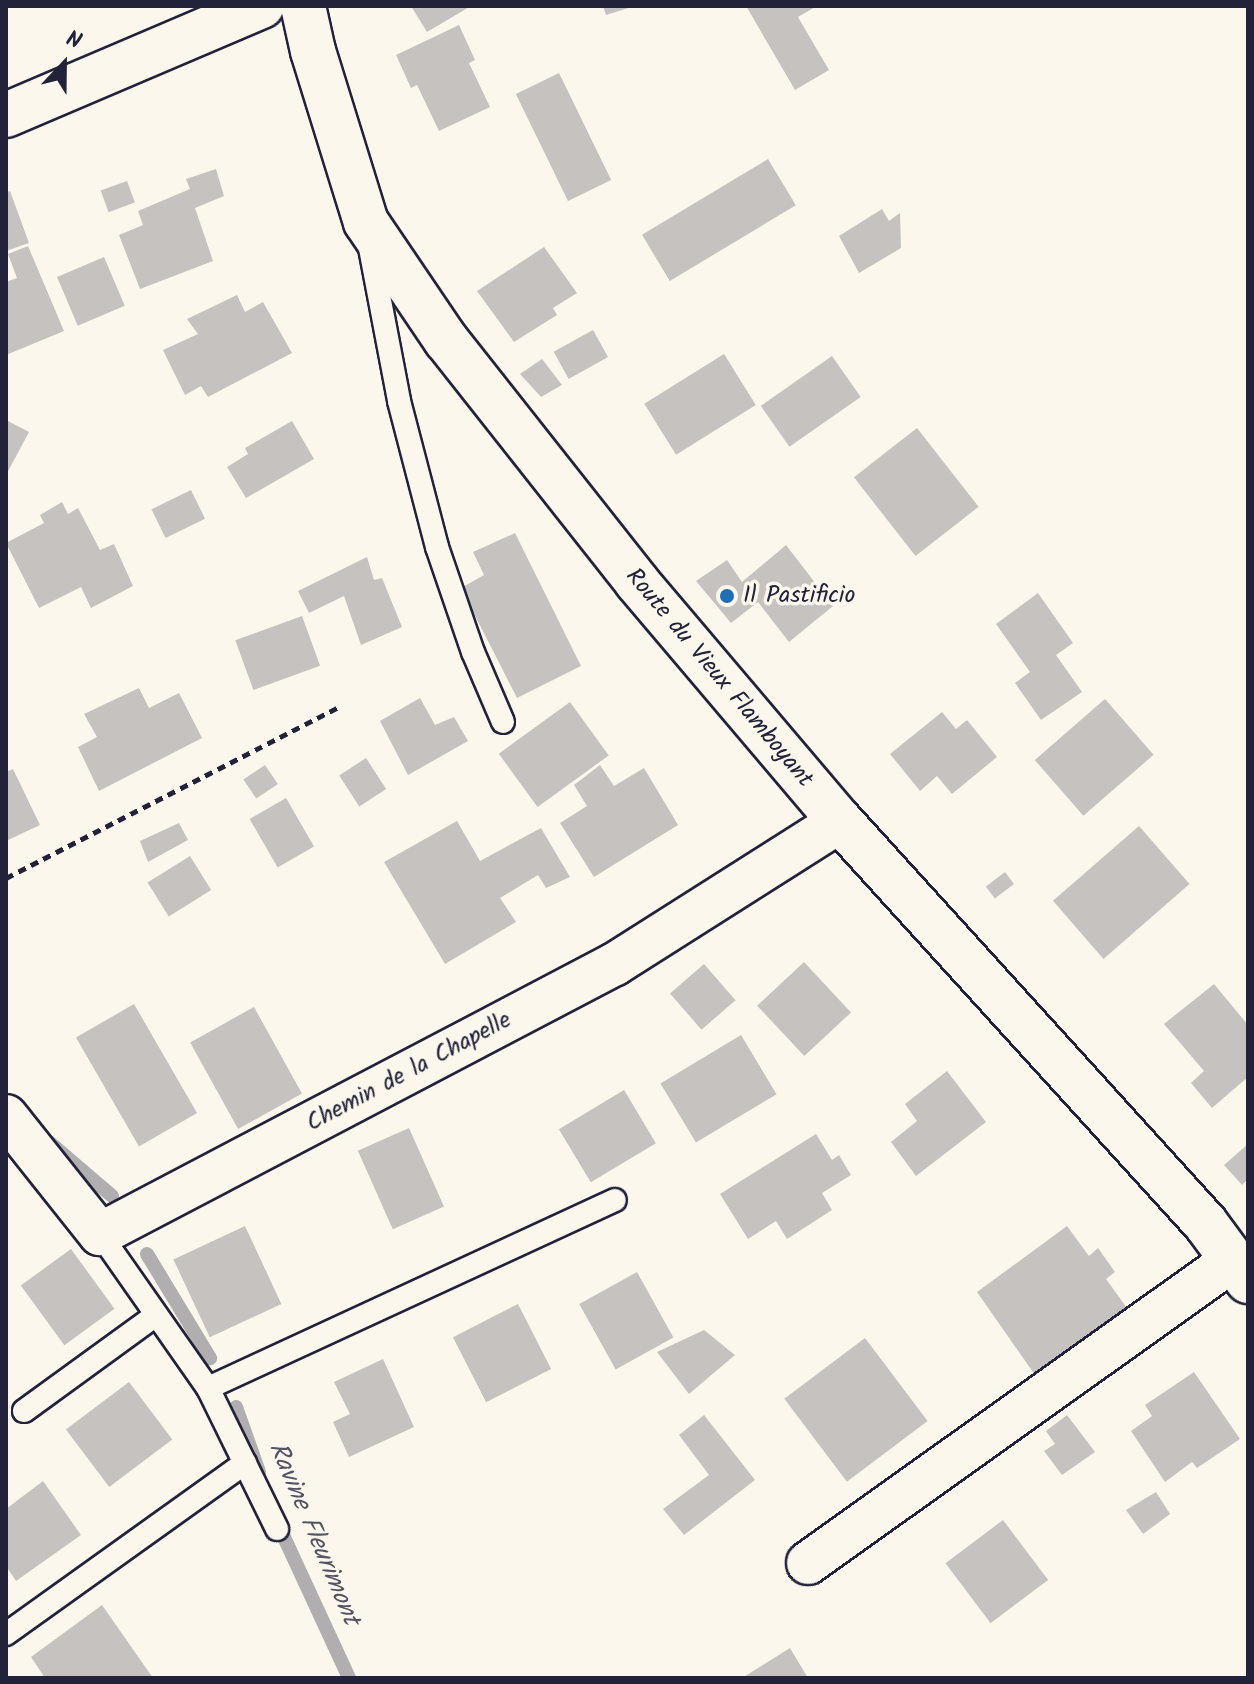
<!DOCTYPE html>
<html>
<head>
<meta charset="utf-8">
<style>
	body { margin:0 }
	#map { position:relative; width:1254px; height:1684px; overflow:hidden; background:#fbf7ec; font-family:Kalam,sans-serif }
	div>[style] { position:absolute }
	.stream>* { height:14px; margin:-7px; padding:0 7px; transform-origin:7px; border-radius:7px; background:#b1aeb0 }
	.building>* { inset:0; background:#c6c2c0; transform-origin:0 0 }
	.path>* { height:5px; margin-top:-2.5px; transform-origin:0; background:repeating-linear-gradient(90deg,#22223b 0 8px,transparent 0 14px) }
	.roads { filter:drop-shadow(2px 0 #22223b) drop-shadow(-2px 0 #22223b) drop-shadow(0 2px #22223b) drop-shadow(0 -2px #22223b) }
	.lane>* { height:22px; margin:-11px; padding:0 11px; transform-origin:11px; border-radius:11px; background:#fbf7ec }
	.street>* { height:42px; margin:-21px; padding:0 21px; transform-origin:21px; border-radius:21px; background:#fbf7ec }
	.secondary>* { height:44px; margin:-22px; padding:0 22px; transform-origin:22px; border-radius:22px; background:#fbf7ec }
	.dots>* { width:22px; height:22px; translate:-50% -50%; box-sizing:border-box; border:4px solid #fbf7ec; border-radius:50% }
	span { translate:-50% -50%; white-space:nowrap; text-align:center; line-height:1.15; -webkit-text-stroke:7px #fbf7ec; paint-order:stroke }
	.poi-label { font-size:24px; color:#22223b }
	.left { translate:0 -50%; text-align:left }
	.street-label { font-size:24px; color:#22223b }
	.water-label { font-size:26px; color:#545364; font-style:italic }
	.frame { position:absolute; inset:0; border:8px solid #22223b; pointer-events:none }
	.north { position:absolute; left:24px; top:24px; width:80px; height:80px; -webkit-text-stroke:6px #fbf7ec; paint-order:stroke; rotate:22deg; font-size:22px; font-weight:700; line-height:32px; text-align:center; color:#22223b }
	.north::after { content:''; display:block; margin:auto; width:28px; height:36px; background:#22223b; clip-path:polygon(50% 0,100% 100%,50% 72%,0 100%) }
</style>
</head>
<body>
<div id="map">
	<div class="stream">
		<div style="left:49px;top:1142px;width:83px;rotate:40.6deg"></div>
		<div style="left:147px;top:1254px;width:122px;rotate:58.8deg"></div>
		<div style="left:236px;top:1407px;width:69px;rotate:70.5deg"></div>
		<div style="left:277px;top:1522px;width:172px;rotate:65.2deg"></div>
	</div>
	<div class="building">
		<div style="clip-path:polygon(411px 6px,471px 6px,427px 32px)"></div>
		<div style="clip-path:polygon(603px 6px,632px 6px,632px 7px,606px 15px)"></div>
		<div style="clip-path:polygon(746px 6px,817px 6px,798px 17px,829px 70px,795px 90px)"></div>
		<div style="clip-path:polygon(459px 25px,475px 60px,469px 63px,490px 107px,439px 131px,417px 85px,411px 88px,396px 55px)"></div>
		<div style="left:559px;top:73px;width:119px;height:48px;rotate:64deg"></div>
		<div style="left:768px;top:159px;width:54px;height:147px;rotate:59deg"></div>
		<div style="clip-path:polygon(216px 169px,224px 196px,195px 208px,213px 261px,140px 289px,119px 235px,143px 225px,138px 211px,190px 189px,186px 179px)"></div>
		<div style="left:127px;top:181px;width:23px;height:28px;rotate:70deg"></div>
		<div style="clip-path:polygon(10px 191px,29px 243px,6px 251px,6px 193px)"></div>
		<div style="clip-path:polygon(882px 209px,889px 221px,900px 213px,901px 248px,859px 273px,839px 236px)"></div>
		<div style="clip-path:polygon(28px 246px,64px 331px,6px 355px,6px 282px,17px 278px,8px 254px)"></div>
		<div style="clip-path:polygon(544px 247px,577px 293px,553px 308px,557px 315px,514px 342px,477px 291px)"></div>
		<div style="left:104px;top:257px;width:53px;height:51px;rotate:67deg"></div>
		<div style="clip-path:polygon(237px 295px,245px 312px,263px 302px,292px 353px,208px 397px,201px 386px,185px 395px,163px 350px,198px 334px,187px 319px)"></div>
		<div style="left:593px;top:330px;width:31px;height:45px;rotate:61deg"></div>
		<div style="left:724px;top:354px;width:60px;height:94px;rotate:58deg"></div>
		<div style="left:832px;top:356px;width:50px;height:87px;rotate:55deg"></div>
		<div style="clip-path:polygon(542px 359px,562px 385px,541px 397px,520px 374px)"></div>
		<div style="clip-path:polygon(6px 420px,29px 432px,6px 475px)"></div>
		<div style="clip-path:polygon(292px 421px,314px 459px,246px 498px,227px 467px,248px 454px,245px 448px)"></div>
		<div style="left:917px;top:428px;width:100px;height:80px;rotate:52deg"></div>
		<div style="left:191px;top:490px;width:32px;height:44px;rotate:64deg"></div>
		<div style="clip-path:polygon(62px 502px,68px 514px,78px 508px,100px 550px,114px 544px,133px 586px,91px 608px,81px 587px,39px 608px,6px 543px,44px 523px,40px 515px)"></div>
		<div style="clip-path:polygon(515px 533px,581px 666px,517px 698px,461px 588px,484px 575px,473px 552px)"></div>
		<div style="clip-path:polygon(786px 545px,833px 606px,789px 642px,758px 602px,731px 623px,696px 581px,727px 560px,742px 582px)"></div>
		<div style="clip-path:polygon(367px 557px,374px 580px,382px 578px,402px 627px,361px 645px,344px 596px,309px 613px,298px 591px)"></div>
		<div style="clip-path:polygon(1038px 593px,1073px 643px,1056px 655px,1082px 692px,1041px 720px,1015px 683px,1030px 672px,996px 624px)"></div>
		<div style="left:302px;top:616px;width:53px;height:71px;rotate:70deg"></div>
		<div style="clip-path:polygon(139px 688px,149px 708px,179px 693px,202px 738px,99px 791px,78px 747px,97px 737px,84px 714px)"></div>
		<div style="clip-path:polygon(420px 698px,435px 725px,454px 717px,468px 741px,408px 775px,380px 721px)"></div>
		<div style="left:1105px;top:699px;width:74px;height:93px;rotate:49deg"></div>
		<div style="left:570px;top:702px;width:66px;height:88px;rotate:54deg"></div>
		<div style="clip-path:polygon(942px 712px,956px 729px,967px 720px,997px 757px,952px 794px,937px 776px,920px 791px,890px 754px)"></div>
		<div style="left:366px;top:758px;width:37px;height:32px;rotate:57deg"></div>
		<div style="left:265px;top:765px;width:23px;height:26px;rotate:56deg"></div>
		<div style="clip-path:polygon(600px 765px,614px 786px,644px 768px,678px 825px,594px 877px,560px 823px,587px 806px,574px 785px)"></div>
		<div style="clip-path:polygon(13px 769px,40px 825px,6px 841px,6px 772px)"></div>
		<div style="left:286px;top:798px;width:56px;height:42px;rotate:60deg"></div>
		<div style="clip-path:polygon(457px 821px,480px 861px,541px 828px,570px 877px,546px 888px,538px 875px,500px 898px,516px 922px,445px 964px,384px 862px)"></div>
		<div style="clip-path:polygon(179px 823px,188px 840px,148px 862px,140px 841px)"></div>
		<div style="left:1139px;top:826px;width:77px;height:114px;rotate:49deg"></div>
		<div style="left:190px;top:856px;width:40px;height:50px;rotate:58deg"></div>
		<div style="left:1005px;top:872px;width:15px;height:24px;rotate:53deg"></div>
		<div style="left:804px;top:962px;width:69px;height:64px;rotate:47deg"></div>
		<div style="left:704px;top:964px;width:48px;height:45px;rotate:49deg"></div>
		<div style="clip-path:polygon(1214px 984px,1248px 1025px,1248px 1077px,1212px 1108px,1191px 1083px,1204px 1071px,1164px 1024px)"></div>
		<div style="left:134px;top:1004px;width:126px;height:67px;rotate:60deg"></div>
		<div style="left:254px;top:1007px;width:99px;height:73px;rotate:61deg"></div>
		<div style="left:741px;top:1035px;width:69px;height:94px;rotate:59deg"></div>
		<div style="clip-path:polygon(947px 1071px,986px 1122px,916px 1176px,891px 1142px,917px 1121px,905px 1104px)"></div>
		<div style="left:624px;top:1090px;width:62px;height:76px;rotate:59deg"></div>
		<div style="left:409px;top:1128px;width:86px;height:56px;rotate:66deg"></div>
		<div style="clip-path:polygon(816px 1134px,832px 1160px,839px 1155px,851px 1175px,822px 1193px,832px 1210px,787px 1239px,776px 1221px,748px 1239px,720px 1194px)"></div>
		<div style="clip-path:polygon(1248px 1144px,1248px 1179px,1242px 1185px,1224px 1165px)"></div>
		<div style="left:245px;top:1226px;width:86px;height:79px;rotate:65deg"></div>
		<div style="clip-path:polygon(1067px 1226px,1089px 1256px,1098px 1248px,1115px 1272px,1106px 1279px,1127px 1308px,1035px 1375px,977px 1292px)"></div>
		<div style="left:71px;top:1249px;width:74px;height:62px;rotate:54deg"></div>
		<div style="left:637px;top:1272px;width:75px;height:66px;rotate:61deg"></div>
		<div style="left:518px;top:1304px;width:73px;height:73px;rotate:63deg"></div>
		<div style="clip-path:polygon(704px 1330px,735px 1355px,689px 1394px,657px 1352px)"></div>
		<div style="left:865px;top:1338px;width:104px;height:101px;rotate:53deg"></div>
		<div style="clip-path:polygon(383px 1359px,414px 1427px,349px 1457px,333px 1422px,350px 1414px,334px 1382px)"></div>
		<div style="clip-path:polygon(1194px 1372px,1240px 1439px,1197px 1468px,1192px 1462px,1165px 1482px,1131px 1431px,1152px 1416px,1145px 1405px)"></div>
		<div style="left:129px;top:1382px;width:72px;height:79px;rotate:53deg"></div>
		<div style="clip-path:polygon(704px 1415px,755px 1480px,684px 1535px,663px 1509px,709px 1475px,679px 1435px)"></div>
		<div style="clip-path:polygon(1067px 1415px,1095px 1452px,1062px 1475px,1044px 1451px,1055px 1444px,1046px 1431px)"></div>
		<div style="clip-path:polygon(43px 1481px,81px 1535px,16px 1581px,6px 1566px,6px 1509px)"></div>
		<div style="clip-path:polygon(1156px 1492px,1170px 1514px,1143px 1534px,1126px 1510px)"></div>
		<div style="left:1003px;top:1520px;width:75px;height:72px;rotate:53deg"></div>
		<div style="clip-path:polygon(102px 1605px,153px 1678px,45px 1678px,31px 1657px)"></div>
		<div style="clip-path:polygon(790px 1648px,808px 1678px,742px 1678px)"></div>
	</div>
	<div class="path">
		<div style="left:6px;top:878px;width:376px;rotate:-27.2deg"></div>
	</div>
	<div class="roads">
		<div class="lane">
			<div style="left:369px;top:243px;width:161px;rotate:79.2deg"></div>
			<div style="left:399px;top:401px;width:151px;rotate:75.4deg"></div>
			<div style="left:437px;top:547px;width:111px;rotate:71.1deg"></div>
			<div style="left:473px;top:652px;width:76px;rotate:66.8deg"></div>
			<div style="left:100px;top:1234px;width:188px;rotate:55deg"></div>
			<div style="left:208px;top:1388px;width:157px;rotate:63.9deg"></div>
			<div style="left:208px;top:1388px;width:448px;rotate:-24.8deg"></div>
			<div style="left:24px;top:1411px;width:163px;rotate:-36deg"></div>
			<div style="left:6px;top:1634px;width:294px;rotate:-35.6deg"></div>
		</div>
		<div class="street">
			<div style="left:6px;top:1116px;width:151px;rotate:51.5deg"></div>
			<div style="left:100px;top:1234px;width:581px;rotate:-27.67deg"></div>
			<div style="left:615px;top:964px;width:267px;rotate:-32.4deg"></div>
			<div style="left:808px;top:1563px;width:523px;rotate:-35.51deg"></div>
		</div>
		<div class="secondary">
			<div style="left:303px;top:6px;width:46px;rotate:77.5deg"></div>
			<div style="left:313px;top:51px;width:179px;rotate:72.8deg"></div>
			<div style="left:366px;top:222px;width:143px;rotate:55.9deg"></div>
			<div style="left:446px;top:340px;width:308px;rotate:51.7deg"></div>
			<div style="left:637px;top:582px;width:314px;rotate:49.7deg"></div>
			<div style="left:840px;top:821px;width:544px;rotate:47.75deg"></div>
			<div style="left:1206px;top:1224px;width:71px;rotate:53.6deg"></div>
			<div style="left:6px;top:115px;width:278px;rotate:-23.1deg"></div>
		</div>
	</div>
	<div class="dots">
		<div style="left:727px;top:596px;background:#1f6fb2"></div>
	</div>
	<div class="poi-label">
		<span class="left" style="left:743px;top:596px">Il Pastificio</span>
	</div>
	<div class="street-label">
		<span style="left:719px;top:678px;rotate:50deg">Route du Vieux Flamboyant</span>
		<span style="left:409px;top:1072px;rotate:-28deg">Chemin de la Chapelle</span>
	</div>
	<div class="water-label">
		<span style="left:313px;top:1534px;rotate:67deg">Ravine Fleurimont</span>
	</div>
	<div class="frame"></div>
	<div class="north">N</div>
</div>
</body>
</html>
